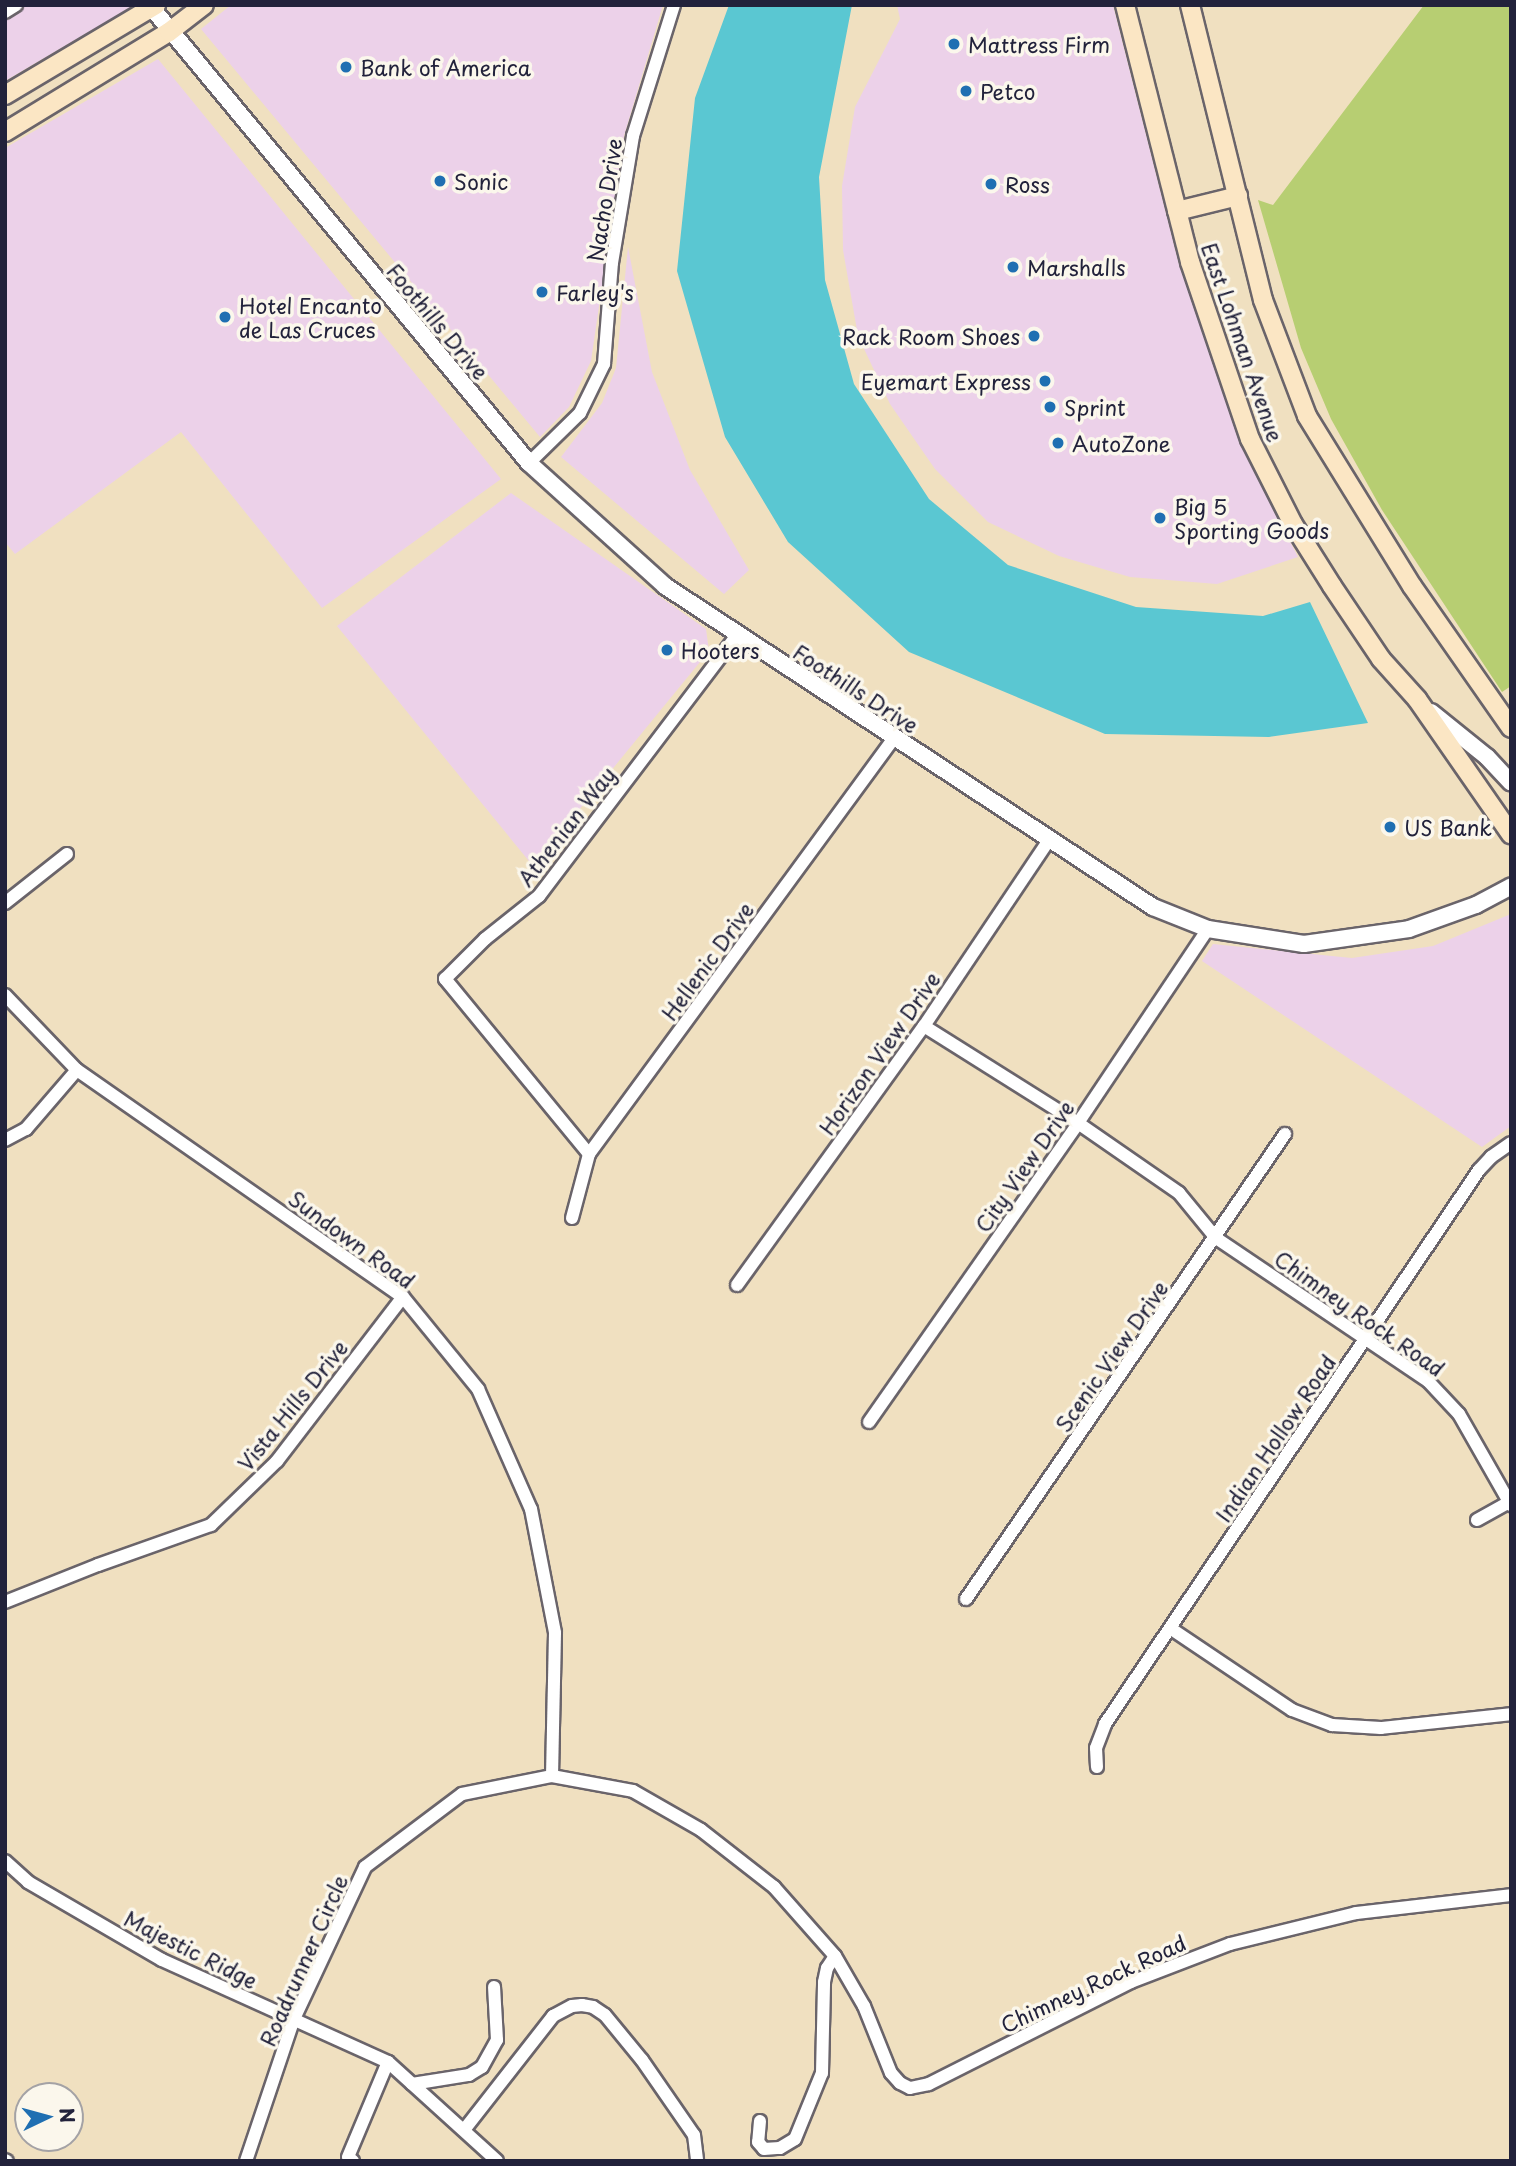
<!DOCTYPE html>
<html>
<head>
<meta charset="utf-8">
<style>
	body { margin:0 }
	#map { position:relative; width:1516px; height:2166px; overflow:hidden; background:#f0e0c0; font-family:"Playpen Sans",sans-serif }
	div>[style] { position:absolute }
	.built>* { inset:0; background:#ecd1e9 }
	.green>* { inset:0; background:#b7ce72 }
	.water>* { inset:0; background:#5ac7d2 }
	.roads { filter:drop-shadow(2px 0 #6a646a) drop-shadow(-2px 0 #6a646a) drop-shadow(0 2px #6a646a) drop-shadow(0 -2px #6a646a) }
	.minor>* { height:12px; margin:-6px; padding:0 6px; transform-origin:6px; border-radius:6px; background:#fff }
	.tertiary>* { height:16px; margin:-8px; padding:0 8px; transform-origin:8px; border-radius:8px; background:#fff }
	.secondary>* { height:18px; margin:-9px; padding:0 9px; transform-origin:9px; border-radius:9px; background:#fbe6c4 }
	.dots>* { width:19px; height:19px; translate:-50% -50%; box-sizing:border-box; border:4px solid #fbf7ec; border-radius:50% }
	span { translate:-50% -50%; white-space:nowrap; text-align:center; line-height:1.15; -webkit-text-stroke:7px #fbf7ec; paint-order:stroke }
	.poi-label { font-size:21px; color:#22223b }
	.left { translate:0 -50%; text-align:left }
	.right { translate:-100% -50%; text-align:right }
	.street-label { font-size:21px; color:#22223b }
	.frame { position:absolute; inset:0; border:7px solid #22223b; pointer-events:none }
	.north { position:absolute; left:14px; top:2082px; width:70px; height:70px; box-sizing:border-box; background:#fbf7ec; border:2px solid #a4a2a5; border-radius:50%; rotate:85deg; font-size:19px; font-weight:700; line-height:28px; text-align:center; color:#22223b }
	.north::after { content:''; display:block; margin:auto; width:24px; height:32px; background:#1f6fb2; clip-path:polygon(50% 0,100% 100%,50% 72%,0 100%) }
</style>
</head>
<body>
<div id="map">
	<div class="built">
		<div style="clip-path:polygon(5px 5px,156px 5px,99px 26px,5px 81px)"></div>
		<div style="clip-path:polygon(231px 5px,663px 5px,624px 136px,591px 361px,569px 407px,540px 437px,201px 29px)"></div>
		<div style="clip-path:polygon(897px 5px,1113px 5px,1179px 264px,1256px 475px,1298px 557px,1217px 584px,1130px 577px,1059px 556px,988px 522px,935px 469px,890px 404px,858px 336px,843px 250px,842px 186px,855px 107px,900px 19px)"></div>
		<div style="clip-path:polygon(158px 59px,501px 479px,322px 608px,181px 432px,15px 554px,5px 542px,5px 148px)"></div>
		<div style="clip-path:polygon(628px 247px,652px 372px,690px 470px,749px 570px,724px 594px,561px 457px,602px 403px,616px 368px)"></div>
		<div style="clip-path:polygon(511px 493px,706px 629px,709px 651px,533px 866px,337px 626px)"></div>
		<div style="clip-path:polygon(1511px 914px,1511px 1126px,1482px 1147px,1202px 961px,1213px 944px,1352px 958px,1433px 946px)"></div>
	</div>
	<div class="green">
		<div style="clip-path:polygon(1424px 5px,1511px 5px,1511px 686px,1502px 692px,1382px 510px,1331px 419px,1301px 348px,1258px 200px,1273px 205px)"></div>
	</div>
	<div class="water">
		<div style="clip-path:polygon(729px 5px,852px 5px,819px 177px,825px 280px,854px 384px,929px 499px,1008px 565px,1136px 607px,1263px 616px,1310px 602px,1368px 723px,1269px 737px,1105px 734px,909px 652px,788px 542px,725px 437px,677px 271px,695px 98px)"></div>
	</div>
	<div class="roads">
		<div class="minor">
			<div style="left:5px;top:12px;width:13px;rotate:-32deg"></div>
			<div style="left:529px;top:463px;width:71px;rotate:-44.4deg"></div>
			<div style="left:580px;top:413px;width:55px;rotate:-63.9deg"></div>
			<div style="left:604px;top:364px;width:101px;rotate:-85.5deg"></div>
			<div style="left:612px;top:263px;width:129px;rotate:-80.6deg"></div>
			<div style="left:633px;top:136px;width:137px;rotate:-72.6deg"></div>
			<div style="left:5px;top:903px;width:79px;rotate:-38.3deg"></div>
			<div style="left:5px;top:995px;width:104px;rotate:46.2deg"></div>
			<div style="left:77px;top:1070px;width:397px;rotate:34.9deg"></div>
			<div style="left:403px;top:1297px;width:119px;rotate:50.8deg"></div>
			<div style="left:478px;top:1389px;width:131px;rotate:66.2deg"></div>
			<div style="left:531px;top:1509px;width:126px;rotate:79deg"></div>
			<div style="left:555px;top:1633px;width:143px;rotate:91.2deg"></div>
			<div style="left:924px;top:1026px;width:182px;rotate:32.2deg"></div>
			<div style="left:1078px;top:1123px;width:123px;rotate:34.7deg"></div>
			<div style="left:1179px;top:1193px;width:58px;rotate:50.6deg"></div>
			<div style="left:1216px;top:1238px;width:256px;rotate:34deg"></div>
			<div style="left:1428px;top:1381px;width:45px;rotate:46.8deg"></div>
			<div style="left:1459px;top:1414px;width:105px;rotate:60.3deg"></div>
			<div style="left:5px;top:1140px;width:24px;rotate:-28deg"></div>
			<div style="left:26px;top:1129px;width:78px;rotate:-49.2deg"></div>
			<div style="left:589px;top:1154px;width:227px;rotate:-129.4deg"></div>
			<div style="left:445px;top:979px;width:57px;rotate:-45deg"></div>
			<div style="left:485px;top:939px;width:69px;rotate:-38.5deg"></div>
			<div style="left:539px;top:896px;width:328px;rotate:-52.8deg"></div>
			<div style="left:572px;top:1218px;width:66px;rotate:-75.1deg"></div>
			<div style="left:589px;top:1154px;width:516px;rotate:-53.75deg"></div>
			<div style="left:737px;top:1285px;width:319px;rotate:-54.2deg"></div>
			<div style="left:924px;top:1026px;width:224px;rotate:-56.1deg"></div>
			<div style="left:869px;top:1422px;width:365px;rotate:-55deg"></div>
			<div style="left:1078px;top:1123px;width:234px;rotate:-56.2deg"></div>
			<div style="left:1477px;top:1520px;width:37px;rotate:-29deg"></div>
			<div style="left:966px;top:1599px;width:564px;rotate:-55.55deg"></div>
			<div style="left:5px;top:1602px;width:100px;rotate:-21.7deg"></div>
			<div style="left:98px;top:1565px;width:120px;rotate:-19.5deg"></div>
			<div style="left:211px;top:1525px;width:92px;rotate:-44.1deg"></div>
			<div style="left:277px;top:1461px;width:207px;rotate:-52.5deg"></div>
			<div style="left:1170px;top:1628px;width:147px;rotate:33.9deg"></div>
			<div style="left:1292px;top:1710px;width:43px;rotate:20.6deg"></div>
			<div style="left:1332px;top:1725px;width:49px;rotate:3.5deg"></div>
			<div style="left:1381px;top:1728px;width:131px;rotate:-6.1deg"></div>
			<div style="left:1097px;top:1767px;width:19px;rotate:-93deg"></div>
			<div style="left:1096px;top:1748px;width:26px;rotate:-69deg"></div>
			<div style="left:1105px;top:1724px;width:668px;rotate:-55.98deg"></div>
			<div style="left:1479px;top:1170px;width:18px;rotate:-47deg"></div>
			<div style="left:1491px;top:1157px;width:24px;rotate:-35deg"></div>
			<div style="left:5px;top:1861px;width:31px;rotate:42deg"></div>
			<div style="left:28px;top:1882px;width:155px;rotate:30.2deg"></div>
			<div style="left:162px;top:1960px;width:248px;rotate:24.3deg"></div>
			<div style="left:388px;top:2062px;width:147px;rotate:42.2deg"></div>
			<div style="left:412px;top:2084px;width:58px;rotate:-9deg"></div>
			<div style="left:469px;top:2075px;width:15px;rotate:-32deg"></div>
			<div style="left:482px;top:2067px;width:31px;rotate:-61deg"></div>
			<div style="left:497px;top:2040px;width:53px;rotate:-93.2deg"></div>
			<div style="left:760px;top:2121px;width:21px;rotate:95deg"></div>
			<div style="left:758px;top:2142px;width:9px;rotate:49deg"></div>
			<div style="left:764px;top:2149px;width:16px;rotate:-4deg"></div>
			<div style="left:780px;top:2148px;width:17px;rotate:-31deg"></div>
			<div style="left:795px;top:2139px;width:71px;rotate:-67.8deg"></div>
			<div style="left:822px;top:2073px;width:91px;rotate:-88.7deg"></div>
			<div style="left:824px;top:1982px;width:14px;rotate:-78deg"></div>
			<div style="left:827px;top:1968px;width:14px;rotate:-56deg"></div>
			<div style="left:464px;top:2130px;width:145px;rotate:-52deg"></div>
			<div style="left:553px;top:2016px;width:21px;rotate:-28deg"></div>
			<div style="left:572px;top:2006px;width:10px;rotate:-6deg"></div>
			<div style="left:582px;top:2005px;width:11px;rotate:10deg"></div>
			<div style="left:593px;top:2007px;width:14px;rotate:34deg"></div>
			<div style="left:605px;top:2015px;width:58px;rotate:50.6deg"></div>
			<div style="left:642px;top:2060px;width:91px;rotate:55.3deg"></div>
			<div style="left:694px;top:2135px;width:26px;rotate:83deg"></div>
			<div style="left:5px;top:2160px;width:2px;rotate:27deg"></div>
			<div style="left:246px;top:2161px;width:148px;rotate:-71.4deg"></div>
			<div style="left:293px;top:2021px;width:170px;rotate:-64.9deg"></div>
			<div style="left:365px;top:1867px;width:121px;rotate:-37deg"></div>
			<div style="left:462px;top:1794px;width:92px;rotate:-11.3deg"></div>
			<div style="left:552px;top:1776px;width:82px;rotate:10.5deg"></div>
			<div style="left:633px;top:1791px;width:78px;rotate:29.8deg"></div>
			<div style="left:701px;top:1830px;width:93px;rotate:38deg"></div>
			<div style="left:774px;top:1887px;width:92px;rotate:48.5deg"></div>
			<div style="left:835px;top:1956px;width:58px;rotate:59.9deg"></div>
			<div style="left:864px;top:2006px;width:72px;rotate:68.1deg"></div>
			<div style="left:891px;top:2073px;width:13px;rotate:48deg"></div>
			<div style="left:900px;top:2083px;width:11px;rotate:27deg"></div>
			<div style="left:910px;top:2088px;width:19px;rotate:-12deg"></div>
			<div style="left:929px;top:2084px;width:226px;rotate:-26.8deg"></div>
			<div style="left:1131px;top:1982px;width:106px;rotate:-21deg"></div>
			<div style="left:1230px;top:1944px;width:130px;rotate:-13.8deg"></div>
			<div style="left:1356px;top:1913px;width:156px;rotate:-6.6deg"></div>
			<div style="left:353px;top:2161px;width:6px;rotate:-141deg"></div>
			<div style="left:348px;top:2157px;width:103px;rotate:-67.2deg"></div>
		</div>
		<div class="tertiary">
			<div style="left:152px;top:8px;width:591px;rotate:50.36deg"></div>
			<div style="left:529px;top:463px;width:183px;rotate:42.1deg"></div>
			<div style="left:665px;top:586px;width:584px;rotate:33.34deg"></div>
			<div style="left:1153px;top:907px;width:59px;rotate:21.8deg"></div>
			<div style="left:1208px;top:929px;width:97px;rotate:8.9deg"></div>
			<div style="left:1304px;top:944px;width:106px;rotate:-8.1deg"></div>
			<div style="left:1409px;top:929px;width:71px;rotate:-19.7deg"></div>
			<div style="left:1476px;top:905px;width:40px;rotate:-28deg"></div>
			<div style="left:1431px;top:712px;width:72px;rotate:38.8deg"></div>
			<div style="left:1487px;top:757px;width:35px;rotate:47deg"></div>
		</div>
		<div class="secondary">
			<div style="left:1125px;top:5px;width:265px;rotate:75.8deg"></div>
			<div style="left:1190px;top:262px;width:187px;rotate:71.3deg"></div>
			<div style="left:1250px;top:439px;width:95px;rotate:63.2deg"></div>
			<div style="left:1293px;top:524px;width:73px;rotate:57.8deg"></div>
			<div style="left:1332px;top:586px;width:88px;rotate:56.1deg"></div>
			<div style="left:1381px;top:659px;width:54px;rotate:48deg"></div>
			<div style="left:1417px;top:699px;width:165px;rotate:55.2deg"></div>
			<div style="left:1190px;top:5px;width:304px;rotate:76.1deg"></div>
			<div style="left:1263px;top:300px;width:124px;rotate:69.2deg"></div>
			<div style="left:1307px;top:416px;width:200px;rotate:58.3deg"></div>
			<div style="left:1412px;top:586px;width:173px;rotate:55.1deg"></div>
			<div style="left:5px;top:95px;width:176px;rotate:-30.8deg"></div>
			<div style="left:5px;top:132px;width:192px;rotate:-31.4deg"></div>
			<div style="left:169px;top:32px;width:44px;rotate:-37.6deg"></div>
			<div style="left:1177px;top:211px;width:63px;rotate:-13.8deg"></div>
		</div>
	</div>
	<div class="dots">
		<div style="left:954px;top:44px;background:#1f6fb2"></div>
		<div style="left:346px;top:67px;background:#1f6fb2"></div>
		<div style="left:966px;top:91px;background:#1f6fb2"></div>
		<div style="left:440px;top:181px;background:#1f6fb2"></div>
		<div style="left:991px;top:184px;background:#1f6fb2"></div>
		<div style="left:1013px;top:267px;background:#1f6fb2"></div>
		<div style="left:542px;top:292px;background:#1f6fb2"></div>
		<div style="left:225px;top:317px;background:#1f6fb2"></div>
		<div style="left:1034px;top:336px;background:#1f6fb2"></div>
		<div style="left:1045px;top:381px;background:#1f6fb2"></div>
		<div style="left:1050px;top:407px;background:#1f6fb2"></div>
		<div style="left:1058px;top:443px;background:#1f6fb2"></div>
		<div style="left:1160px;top:518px;background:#1f6fb2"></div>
		<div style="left:667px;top:650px;background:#1f6fb2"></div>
		<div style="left:1390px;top:827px;background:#1f6fb2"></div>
	</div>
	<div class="poi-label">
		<span class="left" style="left:968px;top:44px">Mattress Firm</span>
		<span class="left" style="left:360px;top:67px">Bank of America</span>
		<span class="left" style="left:980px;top:91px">Petco</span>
		<span class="left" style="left:454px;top:181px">Sonic</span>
		<span class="left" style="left:1005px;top:184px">Ross</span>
		<span class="left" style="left:1027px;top:267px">Marshalls</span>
		<span class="left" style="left:556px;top:292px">Farley's</span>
		<span class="left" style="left:239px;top:317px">Hotel Encanto<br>de Las Cruces</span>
		<span class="right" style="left:1020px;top:336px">Rack Room Shoes</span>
		<span class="right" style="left:1031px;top:381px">Eyemart Express</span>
		<span class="left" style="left:1064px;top:407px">Sprint</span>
		<span class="left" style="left:1072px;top:443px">AutoZone</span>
		<span class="left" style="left:1174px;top:518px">Big 5<br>Sporting Goods</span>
		<span class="left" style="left:681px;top:650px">Hooters</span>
		<span class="left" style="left:1404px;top:827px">US Bank</span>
	</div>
	<div class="street-label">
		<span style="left:604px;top:200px;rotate:-81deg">Nacho Drive</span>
		<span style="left:438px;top:321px;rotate:50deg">Foothills Drive</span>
		<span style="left:1243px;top:342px;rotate:71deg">East Lohman Avenue</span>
		<span style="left:856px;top:688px;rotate:33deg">Foothills Drive</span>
		<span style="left:566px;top:826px;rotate:-52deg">Athenian Way</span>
		<span style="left:707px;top:961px;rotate:-54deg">Hellenic Drive</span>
		<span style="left:879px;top:1053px;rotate:-55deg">Horizon View Drive</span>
		<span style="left:1024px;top:1166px;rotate:-55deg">City View Drive</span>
		<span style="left:352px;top:1239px;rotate:36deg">Sundown Road</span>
		<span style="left:1360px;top:1313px;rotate:35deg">Chimney Rock Road</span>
		<span style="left:1111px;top:1356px;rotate:-55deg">Scenic View Drive</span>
		<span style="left:292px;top:1405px;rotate:-51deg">Vista Hills Drive</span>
		<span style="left:1275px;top:1438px;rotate:-56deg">Indian Hollow Road</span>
		<span style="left:191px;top:1949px;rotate:27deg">Majestic Ridge</span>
		<span style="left:303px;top:1960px;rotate:-66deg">Roadrunner Circle</span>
		<span style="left:1093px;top:1983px;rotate:-25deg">Chimney Rock Road</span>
	</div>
	<div class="frame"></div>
	<div class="north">N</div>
</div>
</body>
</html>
